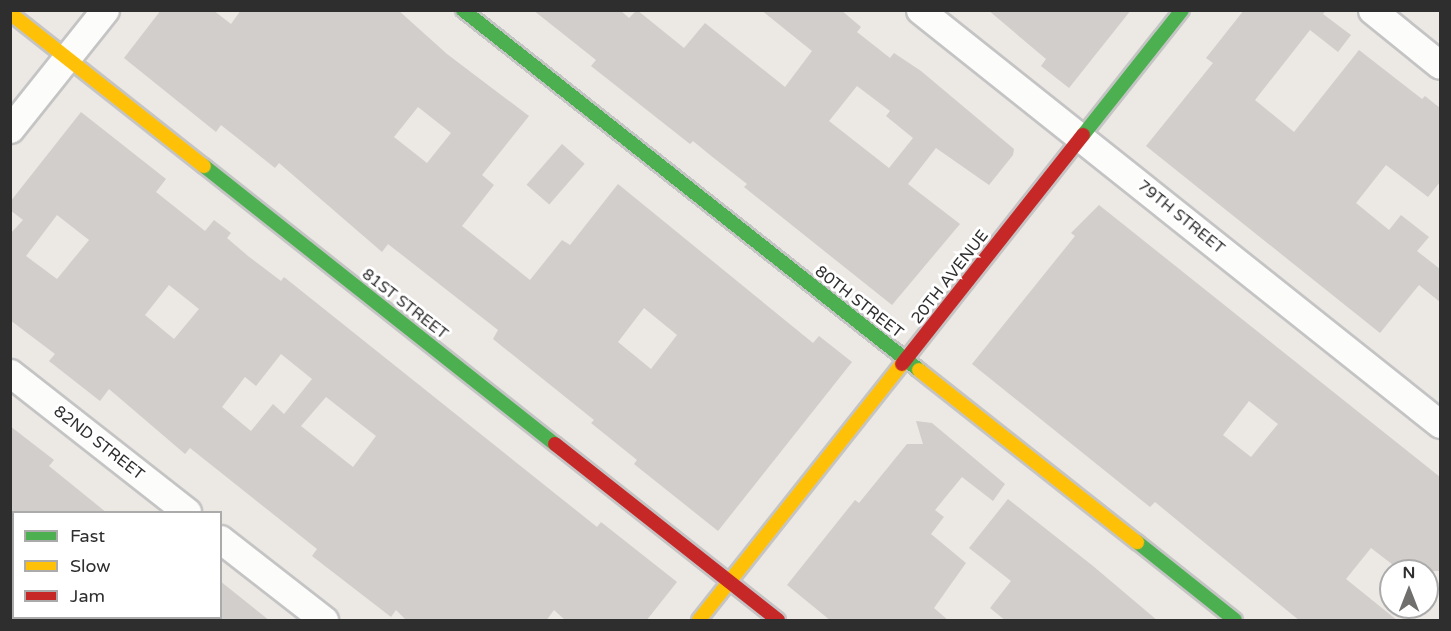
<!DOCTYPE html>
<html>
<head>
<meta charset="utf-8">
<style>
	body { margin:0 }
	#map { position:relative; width:1451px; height:631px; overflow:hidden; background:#ece8e4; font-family:"Varela Round",sans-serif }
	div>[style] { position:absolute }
	.building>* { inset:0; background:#d1cecb; transform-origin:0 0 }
	.roads { filter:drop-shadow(2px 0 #c5c4c5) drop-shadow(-2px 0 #c5c4c5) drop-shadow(0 2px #c5c4c5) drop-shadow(0 -2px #c5c4c5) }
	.street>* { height:27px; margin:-13.5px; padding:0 13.5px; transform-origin:13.5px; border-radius:13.5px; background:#fcfcfb }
	.fast>* { height:14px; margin:-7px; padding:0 7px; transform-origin:7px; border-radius:7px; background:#4caf50 }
	.slow>* { height:14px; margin:-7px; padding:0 7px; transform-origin:7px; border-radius:7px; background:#ffc107 }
	.jam>* { height:14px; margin:-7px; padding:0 7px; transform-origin:7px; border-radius:7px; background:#c62828 }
	span { translate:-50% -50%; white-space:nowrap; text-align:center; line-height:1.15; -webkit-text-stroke:6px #fff; paint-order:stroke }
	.street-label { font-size:16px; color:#2e2e2e }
	.frame { position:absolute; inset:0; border:12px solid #2e2e2e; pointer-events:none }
	.legend { position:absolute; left:12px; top:511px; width:210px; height:108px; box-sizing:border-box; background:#fff; border:2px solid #ababab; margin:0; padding:8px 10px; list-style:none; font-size:18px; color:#2e2e2e }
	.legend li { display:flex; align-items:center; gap:12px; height:30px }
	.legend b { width:30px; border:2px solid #ababab }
	.north { position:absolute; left:1379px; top:559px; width:60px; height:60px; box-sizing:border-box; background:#fff; border:2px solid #ababab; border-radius:50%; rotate:0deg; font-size:16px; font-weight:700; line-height:24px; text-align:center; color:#2e2e2e }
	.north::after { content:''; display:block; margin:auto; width:21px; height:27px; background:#706f6e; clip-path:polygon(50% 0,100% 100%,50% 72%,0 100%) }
</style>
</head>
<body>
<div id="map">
	<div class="building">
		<div style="clip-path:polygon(evenodd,161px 10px,213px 10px,231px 24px,241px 10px,398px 10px,447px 54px,529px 116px,482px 175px,494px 185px,462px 226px,515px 268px,530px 280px,562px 240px,570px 245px,618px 184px,813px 343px,819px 336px,852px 362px,718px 531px,634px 464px,637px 460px,591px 423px,594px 420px,493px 339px,498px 330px,388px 244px,382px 252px,279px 163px,275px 168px,221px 125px,216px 132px,124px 58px,161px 10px,418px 107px,451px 133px,427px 163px,394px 137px,418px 107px,161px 10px,644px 308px,677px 335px,651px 369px,618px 342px,644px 308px)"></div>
		<div style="clip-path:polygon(evenodd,533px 10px,620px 10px,629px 18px,637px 10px,684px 48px,705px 23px,785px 87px,812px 51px,761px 10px,841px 10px,861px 27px,857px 32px,890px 58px,894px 53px,921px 71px,1014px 149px,1013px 155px,989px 185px,936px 148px,908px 184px,960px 224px,892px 305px,744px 187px,747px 184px,710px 155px,693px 141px,690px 144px,591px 66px,596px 60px,533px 10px,857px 86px,890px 111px,886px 116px,913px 138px,889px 168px,829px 121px,857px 86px)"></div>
		<div style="clip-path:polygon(988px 10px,1131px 10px,1069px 88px,1041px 66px,1046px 59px)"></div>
		<div style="clip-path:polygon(1244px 10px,1326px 10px,1323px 14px,1351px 35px,1338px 52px,1310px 30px,1255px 100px,1294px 132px,1359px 50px,1422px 99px,1425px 96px,1440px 108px,1440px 182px,1428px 197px,1386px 165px,1356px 203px,1389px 230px,1401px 215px,1429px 237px,1417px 251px,1440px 269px,1440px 302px,1419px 285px,1380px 333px,1146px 146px,1213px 63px,1206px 58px)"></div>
		<div style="clip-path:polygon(evenodd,81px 112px,166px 179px,156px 192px,205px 231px,214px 220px,231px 233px,227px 238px,248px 256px,281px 281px,284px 277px,597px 527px,601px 522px,677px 582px,646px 621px,566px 621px,554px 610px,546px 621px,407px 621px,396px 610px,391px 617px,312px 556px,317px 549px,190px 448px,185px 454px,109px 389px,100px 401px,49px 361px,55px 354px,10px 320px,10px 234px,23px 220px,10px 210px,10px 202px,81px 112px,57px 215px,89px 240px,57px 279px,26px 256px,57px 215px,81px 112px,169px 285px,199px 309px,174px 339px,145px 315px,169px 285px,81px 112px,281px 354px,312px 379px,284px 414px,273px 404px,251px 431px,222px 407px,245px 377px,256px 386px,281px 354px,81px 112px,326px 397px,376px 436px,353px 467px,301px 426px,326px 397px)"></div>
		<div style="left:562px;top:144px;width:30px;height:54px;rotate:41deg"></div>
		<div style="clip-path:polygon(evenodd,1099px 205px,1440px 477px,1440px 571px,1401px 571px,1371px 548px,1346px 579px,1398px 621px,1300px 621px,1155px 502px,1150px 507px,972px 364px,1075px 236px,1071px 233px,1099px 205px,1249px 401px,1278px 424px,1251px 457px,1223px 435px,1249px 401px)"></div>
		<div style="clip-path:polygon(916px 421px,932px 423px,1005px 484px,993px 501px,962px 477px,935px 510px,944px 517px,931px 534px,966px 563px,934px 608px,949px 621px,831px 621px,787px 585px,855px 500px,859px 503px,907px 444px,923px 444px)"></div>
		<div style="clip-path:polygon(10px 426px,54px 460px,49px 466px,107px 513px,10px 513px)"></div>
		<div style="clip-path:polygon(1008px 499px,1093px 566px,1158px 621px,1006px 621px,990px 608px,1011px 581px,969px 548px)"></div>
		<div style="clip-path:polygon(220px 581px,270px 621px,220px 621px)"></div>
	</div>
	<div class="roads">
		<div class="street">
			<div style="left:920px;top:10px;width:665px;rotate:38.53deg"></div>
			<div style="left:1372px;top:10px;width:87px;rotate:39deg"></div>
			<div style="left:10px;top:129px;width:152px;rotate:-51.4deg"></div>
			<div style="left:10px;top:373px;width:225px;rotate:38.1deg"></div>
			<div style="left:220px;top:539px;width:132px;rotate:37.9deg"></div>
		</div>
		<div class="fast">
			<div style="left:463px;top:10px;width:581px;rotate:38.29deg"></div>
			<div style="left:1083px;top:135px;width:159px;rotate:-51.6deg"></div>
			<div style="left:204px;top:166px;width:448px;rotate:38.4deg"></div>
			<div style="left:1137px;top:542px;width:125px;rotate:38.5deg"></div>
		</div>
		<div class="slow">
			<div style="left:10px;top:13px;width:247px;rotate:38.3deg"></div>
			<div style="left:919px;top:370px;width:278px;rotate:38.3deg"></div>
			<div style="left:699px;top:620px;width:327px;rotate:-51.6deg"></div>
		</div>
		<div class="jam">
			<div style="left:902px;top:364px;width:292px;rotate:-51.7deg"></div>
			<div style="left:555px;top:444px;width:284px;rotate:38.3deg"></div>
		</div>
	</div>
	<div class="street-label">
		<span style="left:1181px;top:217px;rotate:39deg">79TH STREET</span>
		<span style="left:950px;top:277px;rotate:-52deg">20TH AVENUE</span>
		<span style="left:859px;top:302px;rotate:38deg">80TH STREET</span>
		<span style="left:405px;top:304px;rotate:38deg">81ST STREET</span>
		<span style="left:99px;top:443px;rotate:38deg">82ND STREET</span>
	</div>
	<div class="frame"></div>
	<ul class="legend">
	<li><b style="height:8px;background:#4caf50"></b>Fast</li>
	<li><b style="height:8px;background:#ffc107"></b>Slow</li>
	<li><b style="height:8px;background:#c62828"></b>Jam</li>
	</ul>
	<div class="north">N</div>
</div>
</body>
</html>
